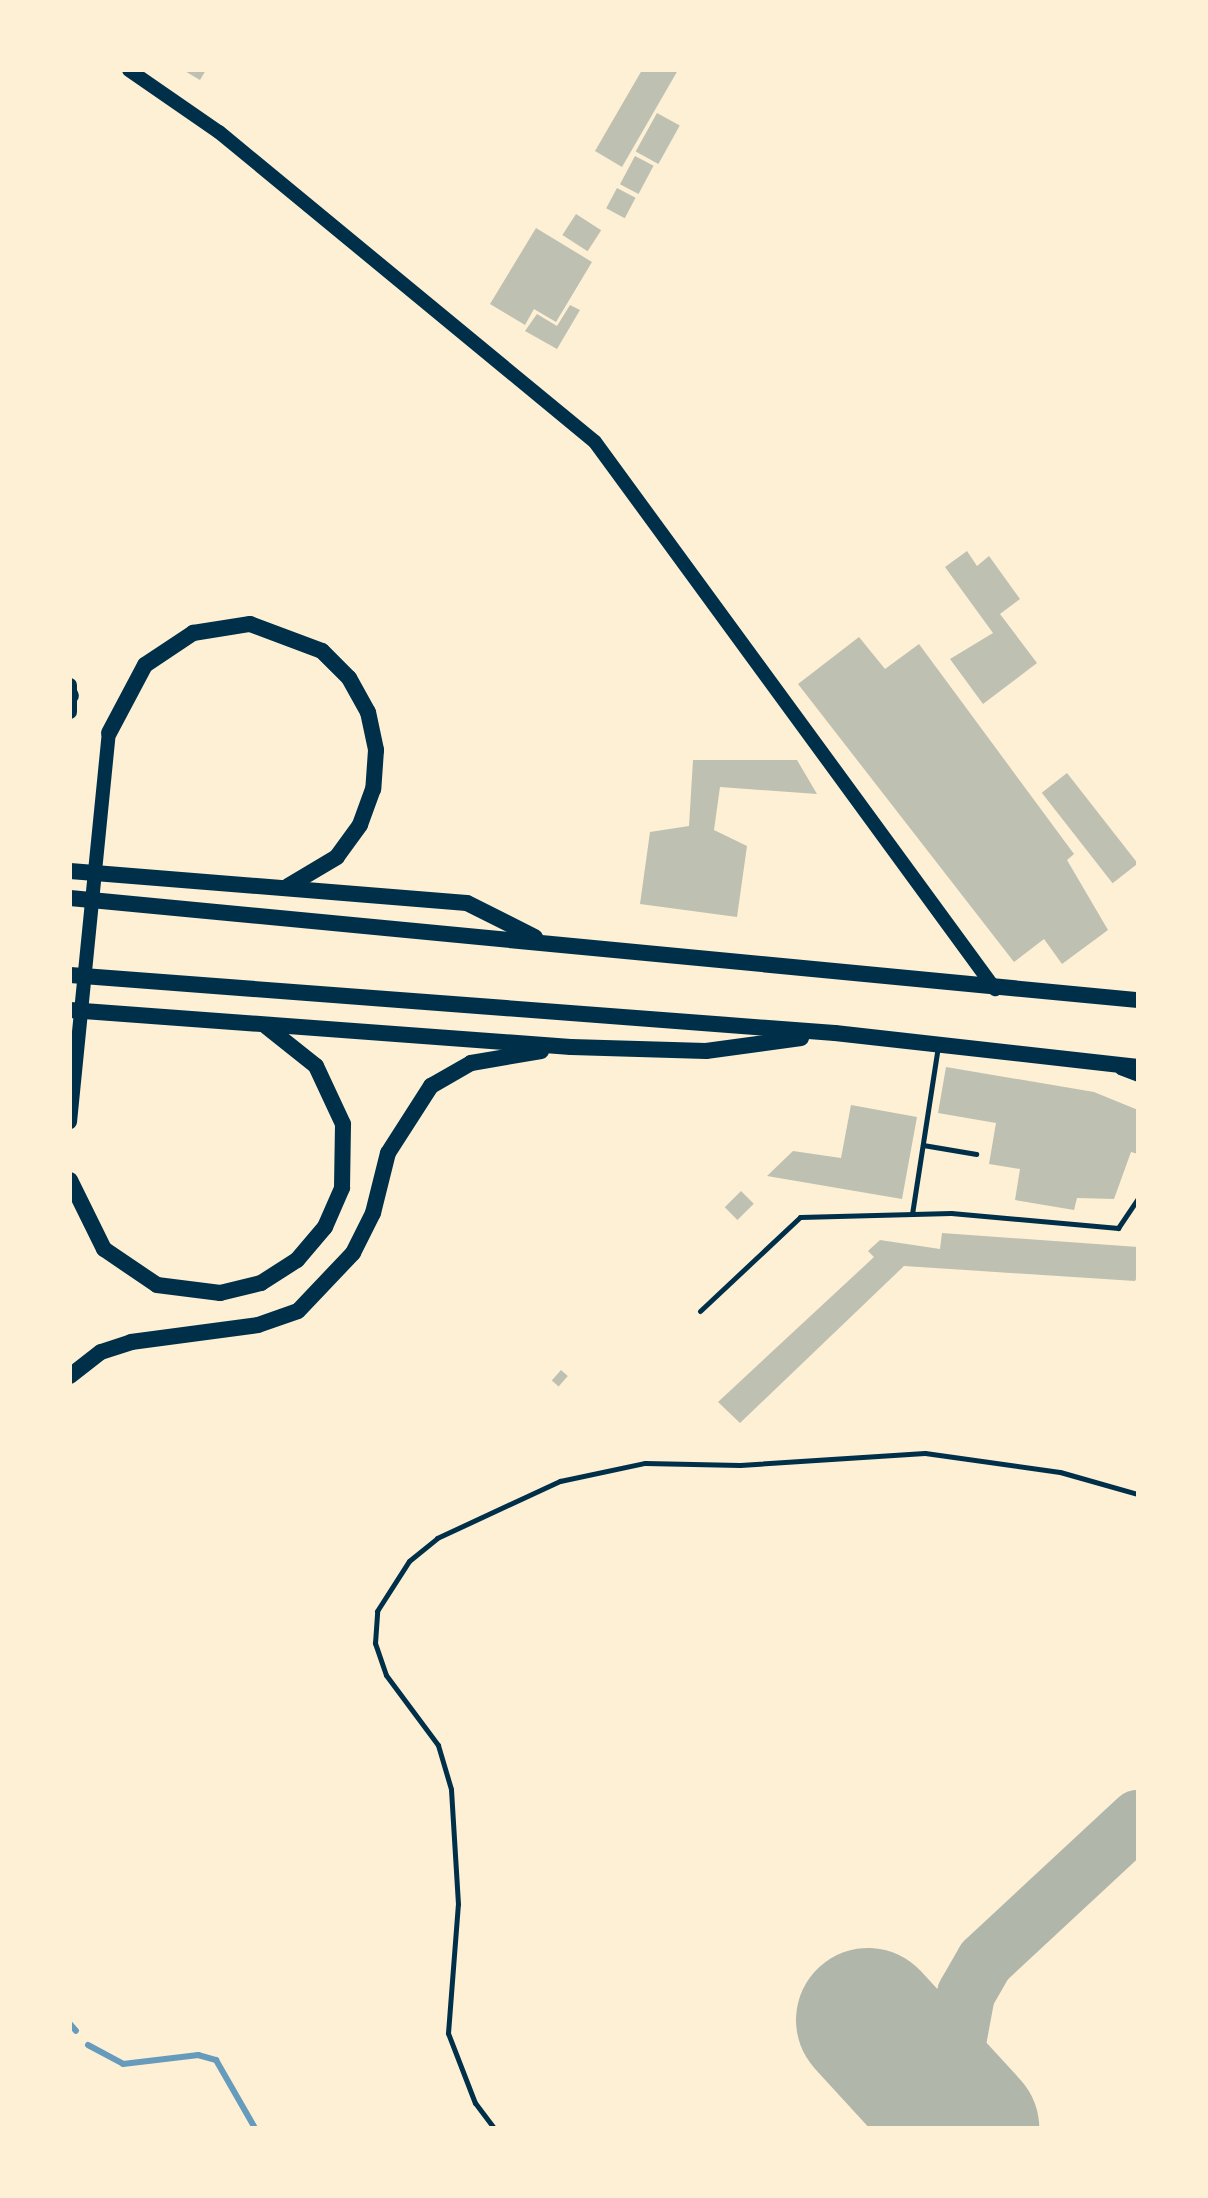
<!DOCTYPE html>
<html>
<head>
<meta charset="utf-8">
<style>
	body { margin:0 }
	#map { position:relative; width:1208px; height:2198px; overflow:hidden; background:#fdf0d5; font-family:Arial,sans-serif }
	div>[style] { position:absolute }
	.stream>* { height:6px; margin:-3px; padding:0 3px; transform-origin:3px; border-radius:3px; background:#669bbc }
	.taxiway>* { height:58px; margin:-29px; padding:0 29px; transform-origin:29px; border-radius:29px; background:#b1b6ab }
	.runway>* { height:144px; margin:-72px; padding:0 72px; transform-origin:72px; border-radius:72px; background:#b1b6ab }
	.building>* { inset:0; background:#bec0b2; transform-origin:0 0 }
	.service>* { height:5px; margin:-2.5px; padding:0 2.5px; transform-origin:2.5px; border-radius:2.5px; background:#003049 }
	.minor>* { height:8px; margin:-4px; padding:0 4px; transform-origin:4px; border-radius:4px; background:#003049 }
	.secondary>* { height:14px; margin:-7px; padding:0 7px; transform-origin:7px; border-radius:7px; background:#003049 }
	.trunk>* { height:16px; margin:-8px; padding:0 8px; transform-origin:8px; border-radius:8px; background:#003049 }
	span { translate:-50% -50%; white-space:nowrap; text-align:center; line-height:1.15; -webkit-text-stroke:7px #fdf0d5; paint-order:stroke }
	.frame { position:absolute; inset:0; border:72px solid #fdf0d5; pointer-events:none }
</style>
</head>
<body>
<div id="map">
	<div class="stream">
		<div style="left:70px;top:2024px;width:9px;rotate:49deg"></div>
		<div style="left:88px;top:2045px;width:40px;rotate:28deg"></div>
		<div style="left:123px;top:2064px;width:76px;rotate:-6.8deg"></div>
		<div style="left:198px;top:2055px;width:19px;rotate:16deg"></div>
		<div style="left:216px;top:2060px;width:78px;rotate:60.2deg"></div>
	</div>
	<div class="taxiway">
		<div style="left:975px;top:2128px;width:72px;rotate:-106.9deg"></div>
		<div style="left:954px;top:2059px;width:66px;rotate:-79.5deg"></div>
		<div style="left:966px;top:1994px;width:38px;rotate:-60deg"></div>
		<div style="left:985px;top:1961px;width:209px;rotate:-42.9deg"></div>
	</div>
	<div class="runway">
		<div style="left:868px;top:2020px;width:147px;rotate:47.5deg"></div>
	</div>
	<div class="building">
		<div style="clip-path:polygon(183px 70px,206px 70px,200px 80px)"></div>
		<div style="clip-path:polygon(642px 70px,678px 70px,622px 167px,595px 151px)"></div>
		<div style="left:657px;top:113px;width:26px;height:44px;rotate:29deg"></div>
		<div style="left:635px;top:156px;width:21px;height:32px;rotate:28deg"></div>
		<div style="left:617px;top:188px;width:21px;height:23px;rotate:28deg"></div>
		<div style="left:576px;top:214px;width:30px;height:25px;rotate:33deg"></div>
		<div style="clip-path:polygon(536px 228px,592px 262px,556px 322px,534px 309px,525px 325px,490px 304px)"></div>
		<div style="clip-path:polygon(570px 305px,580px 310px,557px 349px,525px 331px,537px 314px,557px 326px)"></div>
		<div style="clip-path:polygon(967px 551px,977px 566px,989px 556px,1020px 599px,1000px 614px,1037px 663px,983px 704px,950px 659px,993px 633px,945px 567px)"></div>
		<div style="clip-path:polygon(859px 637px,885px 669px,919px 644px,1074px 854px,1067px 860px,1108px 930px,1062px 964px,1044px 939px,1014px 962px,798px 684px)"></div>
		<div style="clip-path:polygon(693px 760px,797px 760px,817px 794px,720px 787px,714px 830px,747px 846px,737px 917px,640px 904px,650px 832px,689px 826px)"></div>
		<div style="left:1067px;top:773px;width:115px;height:32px;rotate:52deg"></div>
		<div style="clip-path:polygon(946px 1067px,1094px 1092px,1138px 1110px,1138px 1154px,1131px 1152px,1114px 1199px,1077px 1198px,1074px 1210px,1015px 1200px,1020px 1169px,989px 1164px,996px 1123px,938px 1113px)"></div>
		<div style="clip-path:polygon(851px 1105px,917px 1117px,902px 1199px,767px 1176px,793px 1151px,841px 1158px)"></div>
		<div style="left:741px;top:1191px;width:18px;height:23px;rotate:45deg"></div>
		<div style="clip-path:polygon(942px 1233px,1138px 1247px,1138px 1275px,1135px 1281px,904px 1266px,740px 1423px,718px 1402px,874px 1257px,868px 1251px,880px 1240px,940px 1249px)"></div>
		<div style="left:561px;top:1370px;width:9px;height:14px;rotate:41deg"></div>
	</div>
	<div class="service">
		<div style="left:923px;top:1145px;width:54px;rotate:9.6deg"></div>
		<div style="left:912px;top:1214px;width:170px;rotate:-81.2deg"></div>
		<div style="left:700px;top:1311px;width:137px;rotate:-43.2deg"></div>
		<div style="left:800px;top:1217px;width:151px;rotate:-1.5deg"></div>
		<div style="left:951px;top:1213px;width:168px;rotate:5.1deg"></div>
		<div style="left:1118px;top:1228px;width:36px;rotate:-56deg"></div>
		<div style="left:494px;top:2128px;width:31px;rotate:-127deg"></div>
		<div style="left:475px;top:2103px;width:75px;rotate:-111.1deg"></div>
		<div style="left:448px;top:2033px;width:129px;rotate:-85.6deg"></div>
		<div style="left:458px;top:1904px;width:115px;rotate:-93.5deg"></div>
		<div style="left:451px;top:1789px;width:46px;rotate:-106.5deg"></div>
		<div style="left:438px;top:1745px;width:87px;rotate:-126.6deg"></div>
		<div style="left:386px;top:1675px;width:34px;rotate:-109deg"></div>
		<div style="left:375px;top:1643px;width:32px;rotate:-86deg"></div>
		<div style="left:377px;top:1611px;width:59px;rotate:-57.4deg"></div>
		<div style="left:409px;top:1561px;width:36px;rotate:-39deg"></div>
		<div style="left:437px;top:1538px;width:136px;rotate:-24.9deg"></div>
		<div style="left:560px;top:1481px;width:87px;rotate:-12deg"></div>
		<div style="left:645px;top:1463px;width:95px;rotate:1.2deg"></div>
		<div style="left:740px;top:1465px;width:185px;rotate:-3.7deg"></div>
		<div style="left:925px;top:1453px;width:136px;rotate:8deg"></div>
		<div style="left:1060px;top:1472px;width:81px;rotate:15.8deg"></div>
	</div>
	<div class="minor">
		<div style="left:1120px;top:1071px;width:19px;rotate:21deg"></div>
	</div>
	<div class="secondary">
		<div style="left:129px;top:70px;width:109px;rotate:34.6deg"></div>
		<div style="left:219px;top:132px;width:487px;rotate:39.5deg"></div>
		<div style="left:595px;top:442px;width:678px;rotate:53.82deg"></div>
		<div style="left:70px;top:685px;width:27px;rotate:90deg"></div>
		<div style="left:70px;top:1122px;width:391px;rotate:-84.3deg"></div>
	</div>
	<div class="trunk">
		<div style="left:70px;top:694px;width:2px;rotate:63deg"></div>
		<div style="left:109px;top:733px;width:77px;rotate:-62.1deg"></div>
		<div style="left:145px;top:665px;width:58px;rotate:-33.7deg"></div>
		<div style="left:193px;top:633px;width:58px;rotate:-9deg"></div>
		<div style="left:250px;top:624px;width:77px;rotate:20.6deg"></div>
		<div style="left:322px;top:651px;width:38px;rotate:45deg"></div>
		<div style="left:349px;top:678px;width:39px;rotate:61deg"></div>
		<div style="left:368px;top:712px;width:39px;rotate:78deg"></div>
		<div style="left:376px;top:750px;width:39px;rotate:94deg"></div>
		<div style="left:373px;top:789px;width:38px;rotate:110deg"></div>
		<div style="left:360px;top:825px;width:39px;rotate:126deg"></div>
		<div style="left:337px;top:857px;width:57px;rotate:149.4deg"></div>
		<div style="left:70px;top:871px;width:398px;rotate:4.6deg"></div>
		<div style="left:467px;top:903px;width:76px;rotate:26.6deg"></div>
		<div style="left:70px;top:898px;width:1073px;rotate:5.46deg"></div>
		<div style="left:70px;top:975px;width:767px;rotate:4.34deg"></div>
		<div style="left:835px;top:1033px;width:305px;rotate:6.4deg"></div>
		<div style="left:70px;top:1010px;width:502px;rotate:4.22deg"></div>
		<div style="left:571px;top:1047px;width:135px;rotate:1.7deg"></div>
		<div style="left:706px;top:1051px;width:96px;rotate:-7.8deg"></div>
		<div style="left:70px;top:1180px;width:77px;rotate:63.8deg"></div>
		<div style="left:104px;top:1249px;width:64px;rotate:34.2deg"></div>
		<div style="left:157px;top:1285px;width:64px;rotate:7.2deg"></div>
		<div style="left:220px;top:1293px;width:42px;rotate:-13.7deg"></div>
		<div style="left:261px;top:1283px;width:43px;rotate:-32.6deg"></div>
		<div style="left:297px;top:1260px;width:43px;rotate:-49.7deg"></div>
		<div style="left:325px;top:1227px;width:43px;rotate:-66.4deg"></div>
		<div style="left:342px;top:1188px;width:64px;rotate:-89.1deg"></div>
		<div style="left:343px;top:1124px;width:64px;rotate:-115deg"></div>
		<div style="left:316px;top:1066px;width:63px;rotate:-141.5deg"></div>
		<div style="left:70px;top:1376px;width:39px;rotate:-38deg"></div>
		<div style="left:101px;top:1352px;width:32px;rotate:-18deg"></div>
		<div style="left:131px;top:1342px;width:128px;rotate:-7.6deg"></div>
		<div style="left:258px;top:1325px;width:42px;rotate:-19.3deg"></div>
		<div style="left:298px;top:1311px;width:80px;rotate:-46.5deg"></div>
		<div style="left:353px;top:1253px;width:45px;rotate:-63.4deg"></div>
		<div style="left:373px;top:1213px;width:62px;rotate:-76deg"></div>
		<div style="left:388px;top:1153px;width:80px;rotate:-57.3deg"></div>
		<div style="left:431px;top:1086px;width:46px;rotate:-29.9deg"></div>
		<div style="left:471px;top:1063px;width:71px;rotate:-9.7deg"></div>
	</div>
	<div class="frame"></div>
</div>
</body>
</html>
